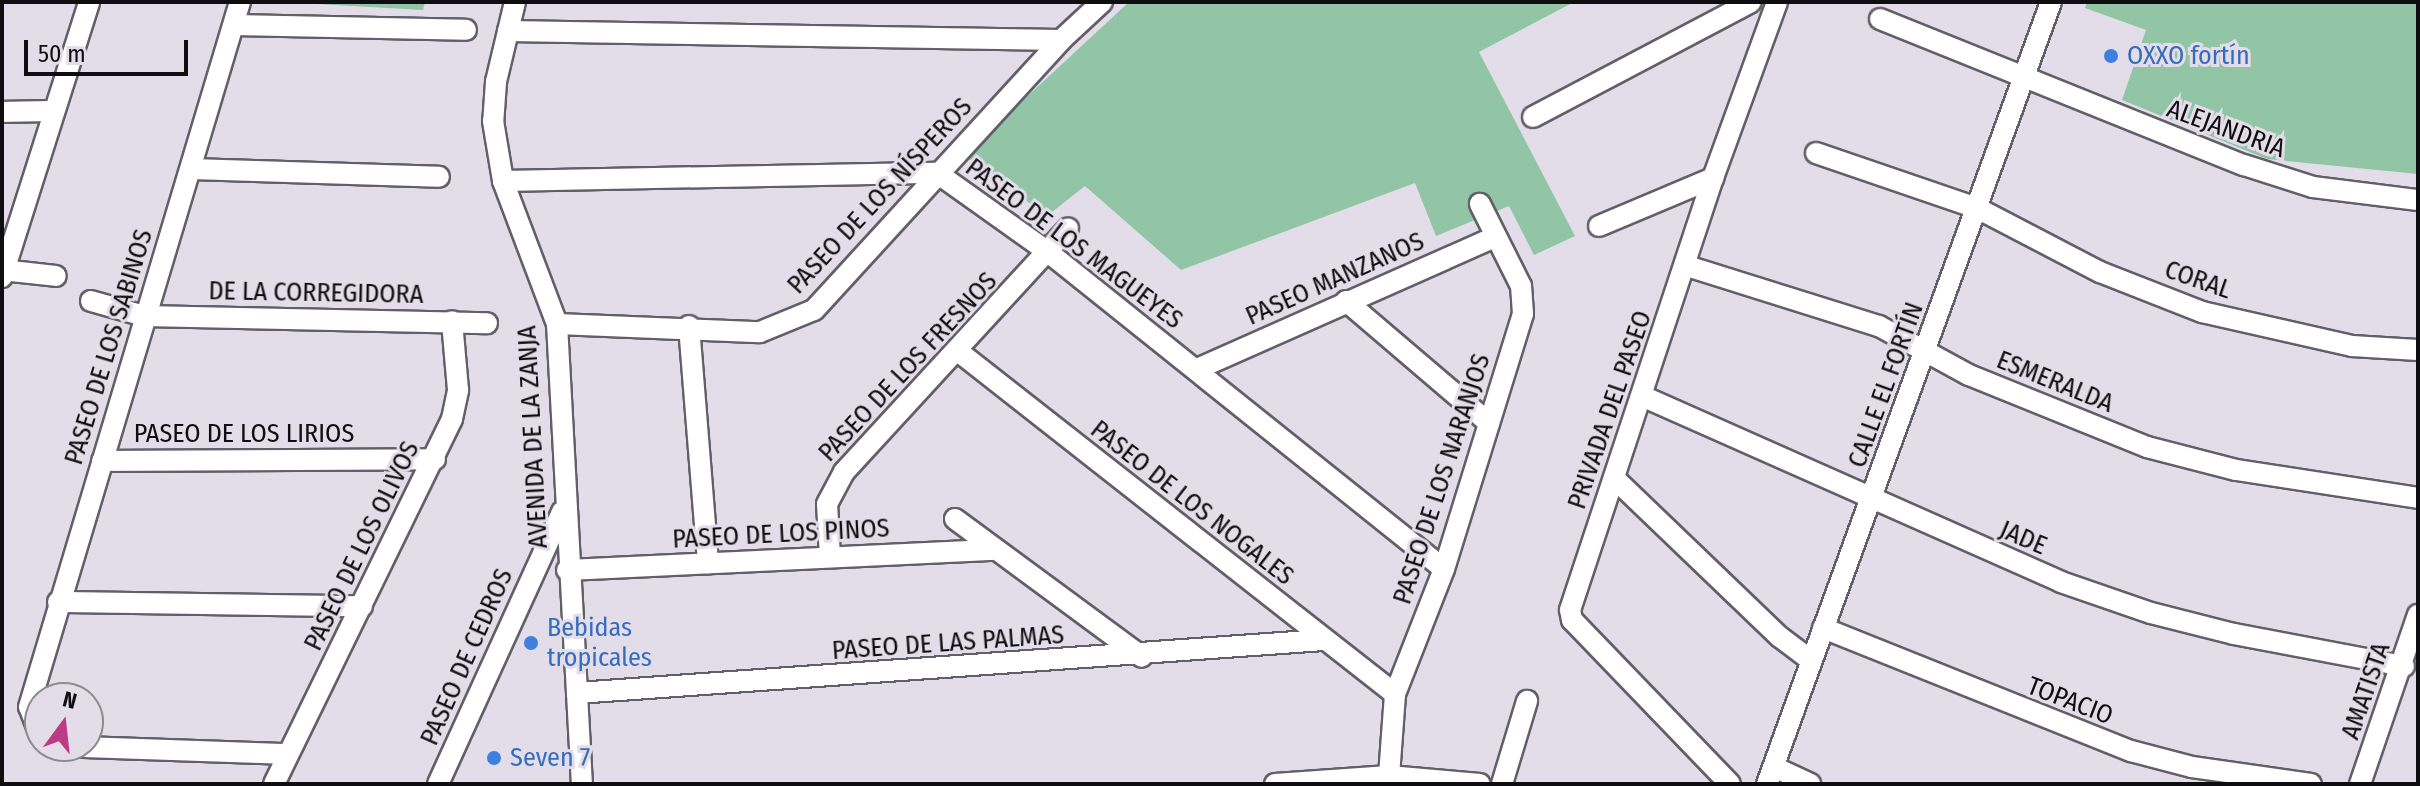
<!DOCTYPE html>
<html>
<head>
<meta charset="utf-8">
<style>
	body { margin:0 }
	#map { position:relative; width:2420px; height:786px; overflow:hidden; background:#e3dde9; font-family:"Fira Sans Condensed",sans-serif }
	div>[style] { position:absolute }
	.green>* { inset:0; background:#92c5a5 }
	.roads { filter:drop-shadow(2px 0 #635e68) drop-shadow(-2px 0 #635e68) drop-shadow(0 2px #635e68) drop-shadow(0 -2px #635e68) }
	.minor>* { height:20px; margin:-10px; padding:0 10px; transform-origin:10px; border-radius:10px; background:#fff }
	.dots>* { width:22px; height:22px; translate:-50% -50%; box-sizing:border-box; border:4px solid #e3dde9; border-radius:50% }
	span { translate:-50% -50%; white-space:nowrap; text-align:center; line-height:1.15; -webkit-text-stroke:6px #e3dde9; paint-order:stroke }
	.shop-label { font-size:26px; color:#366cbe }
	.left { translate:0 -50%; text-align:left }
	.street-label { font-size:26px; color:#0e0d10 }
	.frame { position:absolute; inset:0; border:4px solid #0e0d10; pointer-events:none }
	.north { position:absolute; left:24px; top:682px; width:80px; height:80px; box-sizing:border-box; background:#e3dde9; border:2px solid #8e8a92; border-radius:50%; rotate:15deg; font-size:22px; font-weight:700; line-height:32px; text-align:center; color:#0e0d10 }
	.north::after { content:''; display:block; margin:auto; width:28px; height:36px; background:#bc3b85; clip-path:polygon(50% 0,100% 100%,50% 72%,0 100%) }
	.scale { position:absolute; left:24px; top:40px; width:164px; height:36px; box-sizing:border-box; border:4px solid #0e0d10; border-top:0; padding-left:10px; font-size:24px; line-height:28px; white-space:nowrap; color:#0e0d10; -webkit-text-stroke:6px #e3dde9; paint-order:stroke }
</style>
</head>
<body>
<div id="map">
	<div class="green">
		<div style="clip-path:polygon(281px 2px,425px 2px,423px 10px)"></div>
		<div style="clip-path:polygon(1129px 2px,1574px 2px,1479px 52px,1575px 236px,1534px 255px,1509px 206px,1436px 236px,1415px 183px,1181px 270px,1085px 186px,1047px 216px,964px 155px)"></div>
		<div style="clip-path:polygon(2087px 2px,2418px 2px,2418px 174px,2267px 159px,2122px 100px,2146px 30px,2085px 8px)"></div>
	</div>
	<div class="roads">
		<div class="minor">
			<div style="left:515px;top:2px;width:82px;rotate:103.4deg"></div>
			<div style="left:496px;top:82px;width:39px;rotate:94deg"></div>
			<div style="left:493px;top:121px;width:61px;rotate:80.5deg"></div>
			<div style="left:503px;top:181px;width:153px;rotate:69.3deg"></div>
			<div style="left:557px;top:324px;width:461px;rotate:86.9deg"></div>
			<div style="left:1880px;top:19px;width:392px;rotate:21.9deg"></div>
			<div style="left:2244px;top:165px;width:72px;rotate:17.7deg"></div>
			<div style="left:2313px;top:187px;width:106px;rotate:7.1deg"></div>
			<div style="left:234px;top:25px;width:232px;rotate:1.2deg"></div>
			<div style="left:508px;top:31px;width:553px;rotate:0.93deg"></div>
			<div style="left:2px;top:112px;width:52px;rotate:-1.1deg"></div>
			<div style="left:1533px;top:117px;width:246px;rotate:-27.8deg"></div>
			<div style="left:1816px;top:153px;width:170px;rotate:18.9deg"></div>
			<div style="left:1977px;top:208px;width:139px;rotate:27.5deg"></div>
			<div style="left:2100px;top:272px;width:110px;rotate:21.4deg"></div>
			<div style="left:2202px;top:312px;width:154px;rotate:12.8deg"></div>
			<div style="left:2352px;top:346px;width:66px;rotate:3.5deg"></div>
			<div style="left:191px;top:169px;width:248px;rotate:1.8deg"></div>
			<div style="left:503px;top:181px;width:434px;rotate:-1.1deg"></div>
			<div style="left:937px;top:173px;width:136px;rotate:35.4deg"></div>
			<div style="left:1048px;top:252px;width:507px;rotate:38.68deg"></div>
			<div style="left:1599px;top:226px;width:124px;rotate:-22.8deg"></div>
			<div style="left:1687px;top:266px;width:201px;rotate:17.4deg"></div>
			<div style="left:1879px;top:326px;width:102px;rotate:28.6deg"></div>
			<div style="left:1969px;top:375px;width:192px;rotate:22deg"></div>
			<div style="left:2147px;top:447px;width:92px;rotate:14.5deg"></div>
			<div style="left:2236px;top:470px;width:184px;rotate:8.7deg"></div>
			<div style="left:2px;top:270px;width:54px;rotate:6.3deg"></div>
			<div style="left:2px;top:277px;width:288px;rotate:-72.4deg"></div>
			<div style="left:91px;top:301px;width:55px;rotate:15.8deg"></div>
			<div style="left:144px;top:316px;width:343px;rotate:1.2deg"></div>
			<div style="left:1346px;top:301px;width:188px;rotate:40.5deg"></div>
			<div style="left:557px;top:324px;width:203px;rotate:2.3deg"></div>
			<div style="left:760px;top:332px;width:58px;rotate:-22.2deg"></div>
			<div style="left:814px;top:310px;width:366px;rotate:-47.5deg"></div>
			<div style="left:1061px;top:40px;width:56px;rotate:-42.8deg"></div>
			<div style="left:689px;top:326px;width:238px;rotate:85.4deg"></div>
			<div style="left:959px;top:352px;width:554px;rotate:38.11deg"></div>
			<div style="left:1197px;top:369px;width:326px;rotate:-23.9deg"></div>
			<div style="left:1642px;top:396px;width:458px;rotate:23.9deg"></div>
			<div style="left:2061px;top:582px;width:95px;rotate:19deg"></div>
			<div style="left:2151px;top:613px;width:86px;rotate:14.2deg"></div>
			<div style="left:2234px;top:634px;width:173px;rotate:10.7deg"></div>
			<div style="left:102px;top:461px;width:333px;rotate:-0.3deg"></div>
			<div style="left:1614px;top:478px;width:230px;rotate:43.8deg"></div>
			<div style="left:1780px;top:637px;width:39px;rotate:37deg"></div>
			<div style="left:955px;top:519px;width:232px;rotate:36.4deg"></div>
			<div style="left:830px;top:557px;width:53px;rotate:-93.2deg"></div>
			<div style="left:827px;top:504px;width:36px;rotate:-62deg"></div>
			<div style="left:844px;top:472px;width:331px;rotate:-47.4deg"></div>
			<div style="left:567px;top:570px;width:429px;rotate:-2.7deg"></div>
			<div style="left:58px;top:602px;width:304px;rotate:0.8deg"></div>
			<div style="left:1823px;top:628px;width:332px;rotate:21.8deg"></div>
			<div style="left:2131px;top:751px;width:63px;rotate:14.7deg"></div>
			<div style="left:2192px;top:767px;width:120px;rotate:8.1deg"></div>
			<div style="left:577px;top:693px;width:748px;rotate:-4.06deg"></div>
			<div style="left:40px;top:735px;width:30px;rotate:-111deg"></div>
			<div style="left:29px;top:707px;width:736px;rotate:-73.34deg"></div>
			<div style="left:57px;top:746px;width:230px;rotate:2deg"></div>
			<div style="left:1774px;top:767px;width:40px;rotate:25deg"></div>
			<div style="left:1389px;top:776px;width:82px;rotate:-85.8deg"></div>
			<div style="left:1395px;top:694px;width:134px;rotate:-68.6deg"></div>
			<div style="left:1444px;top:569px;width:267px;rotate:-72.8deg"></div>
			<div style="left:1523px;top:314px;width:28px;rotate:-94deg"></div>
			<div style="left:1521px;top:286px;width:92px;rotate:-116.6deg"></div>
			<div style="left:274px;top:784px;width:406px;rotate:-64deg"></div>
			<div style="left:452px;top:419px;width:30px;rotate:-78deg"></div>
			<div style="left:458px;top:390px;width:69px;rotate:-95deg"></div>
			<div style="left:438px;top:784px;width:299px;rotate:-65.5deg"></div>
			<div style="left:1275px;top:784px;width:114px;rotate:-4deg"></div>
			<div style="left:1389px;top:776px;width:91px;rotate:5deg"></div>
			<div style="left:1502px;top:784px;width:87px;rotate:-73.2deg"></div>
			<div style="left:1730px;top:784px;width:228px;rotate:-133.9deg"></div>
			<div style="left:1572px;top:620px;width:10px;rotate:-101deg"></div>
			<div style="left:1570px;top:610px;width:455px;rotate:-71.7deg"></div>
			<div style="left:1713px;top:178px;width:187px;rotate:-70deg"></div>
			<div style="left:1767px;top:784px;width:832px;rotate:-70.04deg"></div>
			<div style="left:2360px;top:784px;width:179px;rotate:-71.1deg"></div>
		</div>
	</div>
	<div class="dots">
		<div style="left:2111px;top:56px;background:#3f7fe0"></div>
		<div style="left:531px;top:643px;background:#3f7fe0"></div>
		<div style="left:494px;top:758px;background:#3f7fe0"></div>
	</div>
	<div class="shop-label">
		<span class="left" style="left:2127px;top:56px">OXXO fortín</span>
		<span class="left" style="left:547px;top:643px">Bebidas<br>tropicales</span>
		<span class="left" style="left:510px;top:758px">Seven 7</span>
	</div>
	<div class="street-label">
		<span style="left:2226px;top:129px;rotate:20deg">ALEJANDRIA</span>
		<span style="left:880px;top:196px;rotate:-47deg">PASEO DE LOS NÍSPEROS</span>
		<span style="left:1074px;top:244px;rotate:37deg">PASEO DE LOS MAGUEYES</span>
		<span style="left:1335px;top:279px;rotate:-24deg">PASEO MANZANOS</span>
		<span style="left:2198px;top:280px;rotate:19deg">CORAL</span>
		<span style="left:316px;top:293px;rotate:1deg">DE LA CORREGIDORA</span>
		<span style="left:109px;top:347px;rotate:-73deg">PASEO DE LOS SABINOS</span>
		<span style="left:908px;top:367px;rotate:-47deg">PASEO DE LOS FRESNOS</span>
		<span style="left:2055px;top:382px;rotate:22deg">ESMERALDA</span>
		<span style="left:1886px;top:385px;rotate:-70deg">CALLE EL FORTÍN</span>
		<span style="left:1610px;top:410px;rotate:-71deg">PRIVADA DEL PASEO</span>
		<span style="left:244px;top:434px">PASEO DE LOS LIRIOS</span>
		<span style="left:533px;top:437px;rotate:-93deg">AVENIDA DE LA ZANJA</span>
		<span style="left:1442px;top:479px;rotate:-72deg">PASEO DE LOS NARANJOS</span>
		<span style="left:1192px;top:503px;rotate:38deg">PASEO DE LOS NOGALES</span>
		<span style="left:781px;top:534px;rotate:-3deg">PASEO DE LOS PINOS</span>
		<span style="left:2023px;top:538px;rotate:23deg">JADE</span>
		<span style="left:362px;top:546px;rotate:-64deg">PASEO DE LOS OLIVOS</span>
		<span style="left:948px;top:643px;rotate:-4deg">PASEO DE LAS PALMAS</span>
		<span style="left:467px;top:657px;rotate:-66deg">PASEO DE CEDROS</span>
		<span style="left:2366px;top:691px;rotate:-71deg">AMATISTA</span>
		<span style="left:2070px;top:701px;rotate:21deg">TOPACIO</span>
	</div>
	<div class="frame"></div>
	<div class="north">N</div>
	<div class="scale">50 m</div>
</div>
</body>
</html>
